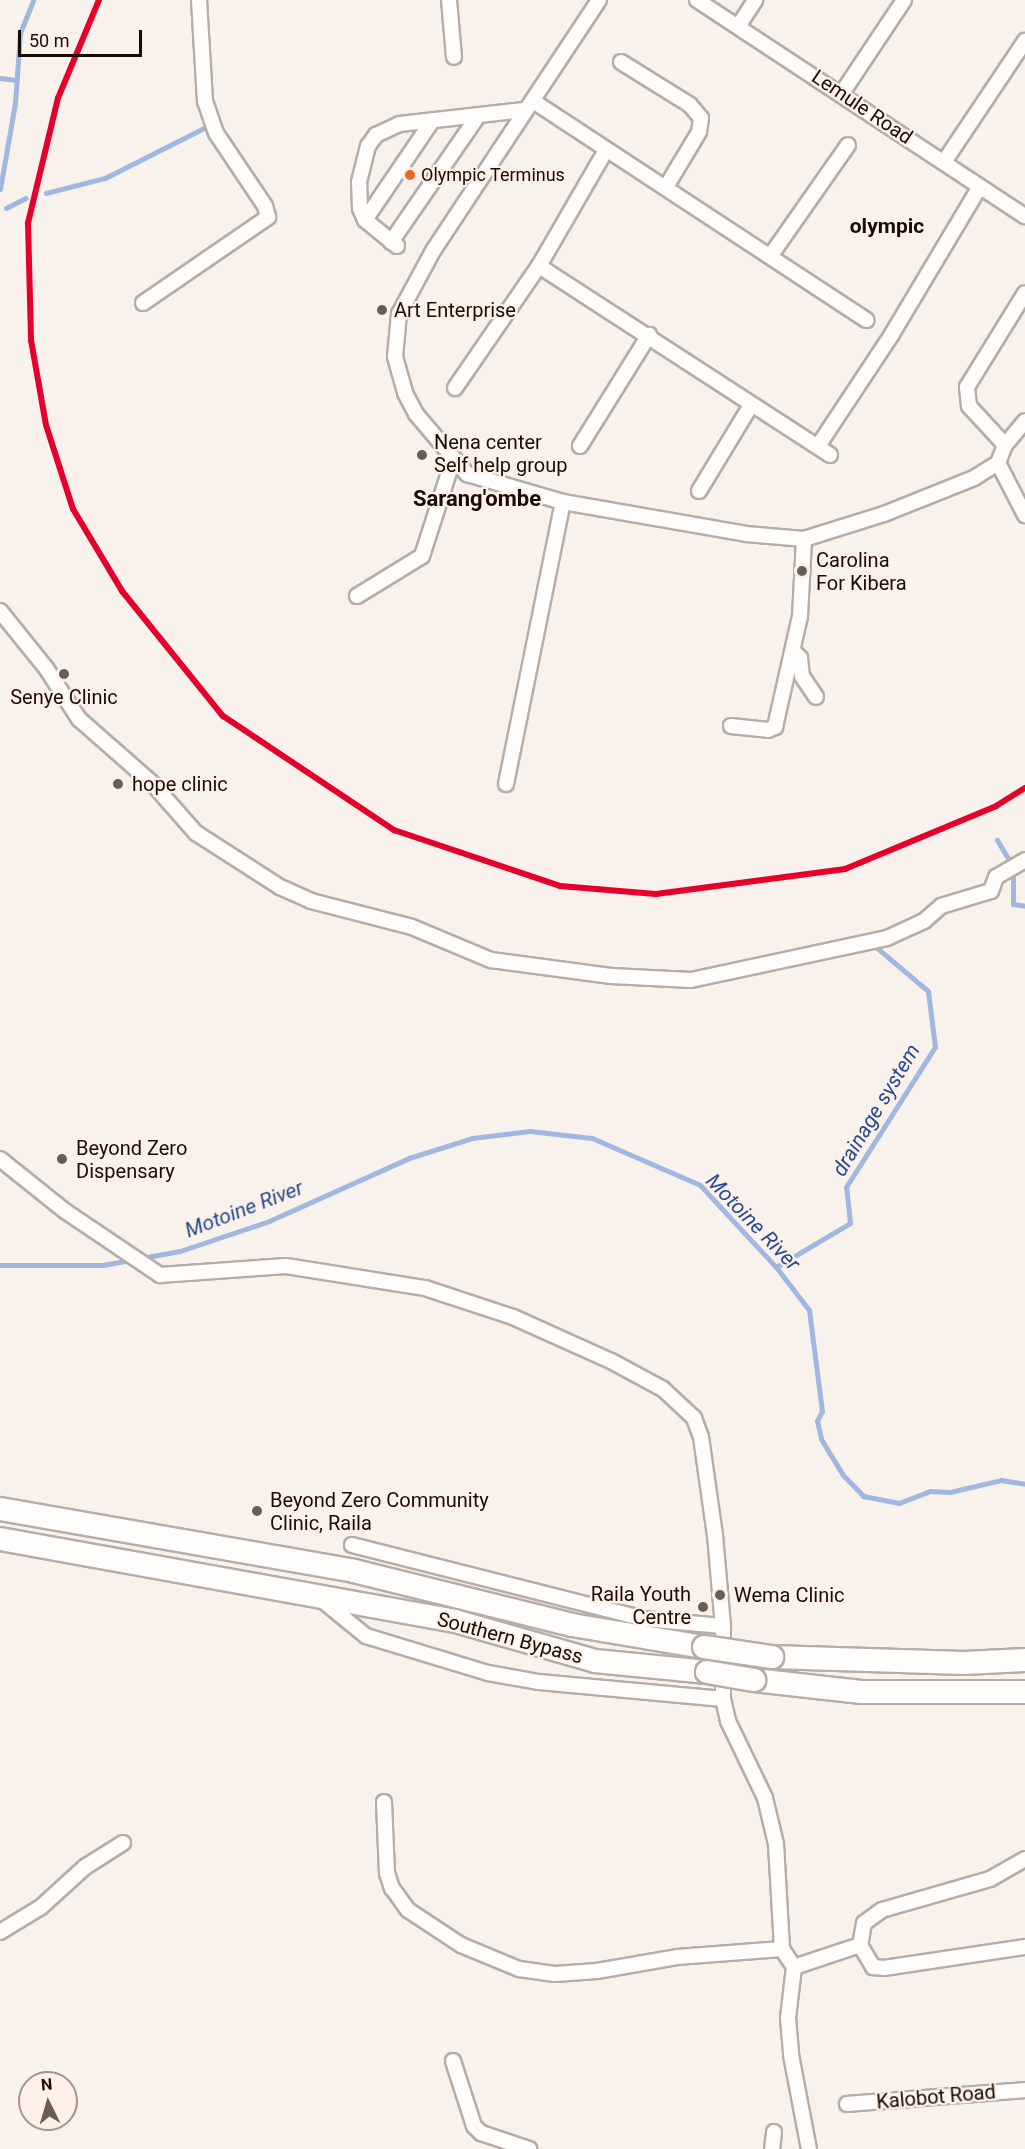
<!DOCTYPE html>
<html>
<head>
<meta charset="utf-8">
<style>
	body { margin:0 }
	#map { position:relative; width:1025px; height:2149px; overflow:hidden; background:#f9f1ec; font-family:Roboto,sans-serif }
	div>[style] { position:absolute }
	.stream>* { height:5px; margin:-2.5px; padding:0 2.5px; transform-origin:2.5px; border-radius:2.5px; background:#a0b7e2 }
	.roads { filter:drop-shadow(2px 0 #b6ada7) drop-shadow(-2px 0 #b6ada7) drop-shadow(0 2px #b6ada7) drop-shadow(0 -2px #b6ada7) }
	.minor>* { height:14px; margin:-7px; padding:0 7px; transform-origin:7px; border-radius:7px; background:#fefdfc }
	.trunk>* { height:22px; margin:-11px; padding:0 11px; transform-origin:11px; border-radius:11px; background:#fefdfc }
	.bridges { filter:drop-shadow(2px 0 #b6ada7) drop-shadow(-2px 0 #b6ada7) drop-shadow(0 2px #b6ada7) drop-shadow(0 -2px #b6ada7) }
	.trunk-bridge>* { height:22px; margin:-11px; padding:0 11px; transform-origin:11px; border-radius:11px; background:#fefdfc }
	.rail-1>* { height:6px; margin:-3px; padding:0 3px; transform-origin:3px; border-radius:3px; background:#e4002b }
	.dots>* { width:16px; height:16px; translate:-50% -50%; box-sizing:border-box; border:3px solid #fef0e7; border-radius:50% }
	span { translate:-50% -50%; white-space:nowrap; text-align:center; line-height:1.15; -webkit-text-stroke:4.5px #fef0e7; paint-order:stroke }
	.bus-label { font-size:18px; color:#180d06 }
	.left { translate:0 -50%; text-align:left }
	.street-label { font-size:20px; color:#180d06 }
	.poi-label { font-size:20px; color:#180d06 }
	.right { translate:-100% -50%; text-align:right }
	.neighbourhood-label { font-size:21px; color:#180d06; font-weight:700 }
	.water-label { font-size:21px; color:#224c96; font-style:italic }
	.quarter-label { font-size:22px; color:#180d06; font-weight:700 }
	.north { position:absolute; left:18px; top:2071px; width:60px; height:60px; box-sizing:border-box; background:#fef0e7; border:2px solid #a2958d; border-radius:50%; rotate:355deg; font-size:16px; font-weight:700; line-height:24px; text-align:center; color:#180d06 }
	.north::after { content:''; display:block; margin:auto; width:21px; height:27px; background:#675d56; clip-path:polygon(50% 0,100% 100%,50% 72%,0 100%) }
	.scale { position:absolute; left:18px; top:30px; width:124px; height:27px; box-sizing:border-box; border:3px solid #180d06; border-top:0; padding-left:8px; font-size:18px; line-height:21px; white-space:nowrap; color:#180d06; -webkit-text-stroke:4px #fef0e7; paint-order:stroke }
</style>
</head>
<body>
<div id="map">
	<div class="stream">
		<div style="left:0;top:78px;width:17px;rotate:7deg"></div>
		<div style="left:0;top:189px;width:87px;rotate:-80.1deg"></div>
		<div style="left:15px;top:103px;width:70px;rotate:-85.9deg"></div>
		<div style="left:20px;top:33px;width:35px;rotate:-68deg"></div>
		<div style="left:46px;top:193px;width:61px;rotate:-14.3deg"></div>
		<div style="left:105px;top:178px;width:113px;rotate:-26.8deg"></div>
		<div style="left:6px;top:208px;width:22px;rotate:-27deg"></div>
		<div style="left:997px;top:840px;width:31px;rotate:59deg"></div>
		<div style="left:1013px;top:867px;width:37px;rotate:90deg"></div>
		<div style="left:1013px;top:904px;width:12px;rotate:9deg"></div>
		<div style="left:0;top:1265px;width:103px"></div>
		<div style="left:103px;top:1265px;width:78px;rotate:-10.3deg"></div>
		<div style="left:180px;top:1251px;width:94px;rotate:-18.6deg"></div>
		<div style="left:269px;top:1221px;width:154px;rotate:-24.2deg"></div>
		<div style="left:409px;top:1158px;width:66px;rotate:-17.6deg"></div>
		<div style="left:472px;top:1138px;width:58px;rotate:-6.9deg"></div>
		<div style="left:530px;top:1131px;width:62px;rotate:6.4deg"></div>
		<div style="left:592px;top:1138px;width:118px;rotate:23.5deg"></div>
		<div style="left:700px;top:1185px;width:112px;rotate:47.2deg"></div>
		<div style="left:776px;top:1267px;width:54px;rotate:52.5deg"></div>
		<div style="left:809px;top:1310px;width:102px;rotate:82.7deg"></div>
		<div style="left:822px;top:1411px;width:11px;rotate:117deg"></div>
		<div style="left:817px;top:1421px;width:18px;rotate:77deg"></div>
		<div style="left:821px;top:1439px;width:42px;rotate:58.6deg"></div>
		<div style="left:843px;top:1475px;width:29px;rotate:46deg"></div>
		<div style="left:863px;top:1496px;width:37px;rotate:11deg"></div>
		<div style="left:899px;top:1503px;width:33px;rotate:-21deg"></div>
		<div style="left:930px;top:1491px;width:20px;rotate:3deg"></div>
		<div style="left:950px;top:1492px;width:52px;rotate:-13.2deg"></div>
		<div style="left:1001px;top:1480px;width:24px;rotate:9deg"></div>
		<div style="left:776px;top:1267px;width:86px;rotate:-30.7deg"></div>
		<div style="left:850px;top:1223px;width:36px;rotate:-96deg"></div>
		<div style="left:846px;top:1187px;width:166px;rotate:-57.6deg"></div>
		<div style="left:935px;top:1047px;width:56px;rotate:-97.1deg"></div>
		<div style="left:928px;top:991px;width:75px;rotate:-139.9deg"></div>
	</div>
	<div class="roads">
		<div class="minor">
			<div style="left:449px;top:0;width:57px;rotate:85deg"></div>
			<div style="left:599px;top:0;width:299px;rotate:123.5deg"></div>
			<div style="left:434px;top:249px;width:74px;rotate:118.3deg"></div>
			<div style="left:399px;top:314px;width:43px;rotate:95.3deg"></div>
			<div style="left:395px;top:357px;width:37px;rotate:74deg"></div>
			<div style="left:405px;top:393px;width:24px;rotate:62deg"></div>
			<div style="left:416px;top:414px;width:79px;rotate:49.6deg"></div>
			<div style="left:467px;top:474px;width:100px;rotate:16.3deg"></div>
			<div style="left:563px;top:502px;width:186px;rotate:9.9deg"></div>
			<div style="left:746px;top:534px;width:58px;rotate:4.9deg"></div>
			<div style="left:804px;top:539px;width:84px;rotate:-17.4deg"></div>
			<div style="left:884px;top:514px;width:97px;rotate:-21.8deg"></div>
			<div style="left:974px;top:478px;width:28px;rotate:-32deg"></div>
			<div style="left:998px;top:463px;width:19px;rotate:-69deg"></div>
			<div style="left:1005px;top:445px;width:31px;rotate:-50deg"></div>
			<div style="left:697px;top:0;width:393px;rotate:33.4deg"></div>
			<div style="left:739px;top:25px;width:30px;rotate:-57deg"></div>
			<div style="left:621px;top:62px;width:81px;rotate:31.9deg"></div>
			<div style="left:690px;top:105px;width:17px;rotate:50deg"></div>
			<div style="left:701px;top:118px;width:14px;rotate:98deg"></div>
			<div style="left:699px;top:132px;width:64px;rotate:121deg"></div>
			<div style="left:842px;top:93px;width:112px;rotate:-56.3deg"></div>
			<div style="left:533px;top:101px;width:399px;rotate:33.3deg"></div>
			<div style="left:944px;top:162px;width:146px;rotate:-56.2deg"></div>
			<div style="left:365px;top:220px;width:120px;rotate:-55.9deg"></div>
			<div style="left:391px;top:242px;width:153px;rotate:-55.4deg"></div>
			<div style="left:397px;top:246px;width:41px;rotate:-140.9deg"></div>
			<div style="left:365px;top:220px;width:13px;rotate:-113deg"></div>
			<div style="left:360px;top:208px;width:26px;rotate:-92deg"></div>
			<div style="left:359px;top:182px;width:37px;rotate:-76deg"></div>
			<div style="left:368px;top:146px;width:14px;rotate:-54deg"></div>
			<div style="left:376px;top:135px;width:26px;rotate:-25deg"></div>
			<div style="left:400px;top:124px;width:124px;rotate:-6.5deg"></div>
			<div style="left:771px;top:255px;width:134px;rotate:-55deg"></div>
			<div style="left:539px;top:266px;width:347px;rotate:33deg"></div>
			<div style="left:143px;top:303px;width:152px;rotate:-34.5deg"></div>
			<div style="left:268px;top:217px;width:11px;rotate:-105deg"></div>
			<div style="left:265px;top:206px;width:88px;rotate:-123.9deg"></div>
			<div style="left:216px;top:133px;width:34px;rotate:-109deg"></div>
			<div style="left:205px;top:101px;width:101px;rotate:-93.4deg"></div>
			<div style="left:455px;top:388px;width:148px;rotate:-55.5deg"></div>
			<div style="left:539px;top:266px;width:134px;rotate:-60deg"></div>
			<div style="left:1005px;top:445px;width:53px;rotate:-132.7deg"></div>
			<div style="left:969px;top:406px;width:19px;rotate:-96deg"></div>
			<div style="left:967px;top:387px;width:110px;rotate:-58.3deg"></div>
			<div style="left:580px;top:446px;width:131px;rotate:-58.1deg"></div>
			<div style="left:818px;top:446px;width:134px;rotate:-56.5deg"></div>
			<div style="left:892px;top:334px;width:170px;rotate:-59.2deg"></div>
			<div style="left:998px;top:463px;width:59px;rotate:62.6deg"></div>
			<div style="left:699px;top:491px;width:100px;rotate:-58.8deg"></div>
			<div style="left:357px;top:596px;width:76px;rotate:-31.6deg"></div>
			<div style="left:422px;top:556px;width:101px;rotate:-72.1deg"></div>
			<div style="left:0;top:611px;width:73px;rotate:51.1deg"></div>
			<div style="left:46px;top:668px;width:61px;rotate:57.1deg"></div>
			<div style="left:79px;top:719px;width:97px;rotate:41.2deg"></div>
			<div style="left:152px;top:783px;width:67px;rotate:48.7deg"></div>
			<div style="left:196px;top:833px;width:100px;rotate:32.7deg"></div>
			<div style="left:280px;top:887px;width:34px;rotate:24deg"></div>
			<div style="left:311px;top:901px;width:104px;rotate:14.4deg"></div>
			<div style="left:412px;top:927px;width:86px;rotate:22.7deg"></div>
			<div style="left:491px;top:960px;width:121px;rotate:7.6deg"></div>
			<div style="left:611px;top:976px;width:80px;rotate:2.9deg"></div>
			<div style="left:691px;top:980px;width:200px;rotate:-12.1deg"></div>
			<div style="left:887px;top:938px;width:41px;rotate:-24.7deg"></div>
			<div style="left:924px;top:921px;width:23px;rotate:-41deg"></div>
			<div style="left:941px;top:906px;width:52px;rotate:-16.7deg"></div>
			<div style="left:991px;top:891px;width:15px;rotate:-70deg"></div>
			<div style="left:996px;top:877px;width:34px;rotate:-30deg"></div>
			<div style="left:793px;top:651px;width:10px;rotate:45deg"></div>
			<div style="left:800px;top:658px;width:18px;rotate:84deg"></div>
			<div style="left:802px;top:676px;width:25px;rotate:56deg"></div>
			<div style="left:731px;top:726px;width:37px;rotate:6deg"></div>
			<div style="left:768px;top:730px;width:8px;rotate:-23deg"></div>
			<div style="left:775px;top:727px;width:114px;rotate:-77.3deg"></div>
			<div style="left:800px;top:616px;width:77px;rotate:-87deg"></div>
			<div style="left:506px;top:784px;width:288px;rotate:-78.6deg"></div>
			<div style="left:0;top:1159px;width:83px;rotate:38.7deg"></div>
			<div style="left:65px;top:1211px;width:115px;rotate:34deg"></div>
			<div style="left:160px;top:1275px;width:126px;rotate:-4.1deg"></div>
			<div style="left:286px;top:1266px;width:141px;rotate:9deg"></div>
			<div style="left:425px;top:1288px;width:93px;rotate:18.2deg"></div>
			<div style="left:513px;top:1317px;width:107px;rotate:24.2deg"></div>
			<div style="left:611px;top:1361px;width:59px;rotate:28.3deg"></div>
			<div style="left:663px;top:1389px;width:42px;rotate:43.1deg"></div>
			<div style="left:694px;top:1418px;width:20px;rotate:70deg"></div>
			<div style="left:701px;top:1437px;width:99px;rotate:81.9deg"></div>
			<div style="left:715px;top:1535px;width:91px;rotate:85deg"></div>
			<div style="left:723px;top:1626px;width:73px;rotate:90deg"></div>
			<div style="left:723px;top:1699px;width:23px;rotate:77deg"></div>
			<div style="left:728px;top:1721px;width:85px;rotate:64.3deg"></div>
			<div style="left:765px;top:1798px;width:47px;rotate:76.6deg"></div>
			<div style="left:776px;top:1844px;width:105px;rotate:86.7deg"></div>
			<div style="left:782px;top:1949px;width:22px;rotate:56deg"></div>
			<div style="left:794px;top:1967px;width:51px;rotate:96.7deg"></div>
			<div style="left:788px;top:2018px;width:37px;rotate:85deg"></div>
			<div style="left:791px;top:2055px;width:96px;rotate:79.2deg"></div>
			<div style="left:352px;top:1545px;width:301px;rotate:14.2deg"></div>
			<div style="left:644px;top:1619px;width:79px;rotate:5.1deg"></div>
			<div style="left:322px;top:1600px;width:57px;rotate:39.3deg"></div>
			<div style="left:366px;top:1636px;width:127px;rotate:16.9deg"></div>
			<div style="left:488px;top:1673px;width:52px;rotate:10deg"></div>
			<div style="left:539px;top:1682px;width:185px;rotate:5.3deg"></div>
			<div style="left:384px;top:1802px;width:71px;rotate:87.6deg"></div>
			<div style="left:387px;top:1873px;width:16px;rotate:72deg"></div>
			<div style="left:392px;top:1888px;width:27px;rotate:54deg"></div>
			<div style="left:408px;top:1910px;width:64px;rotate:33.4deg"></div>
			<div style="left:461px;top:1945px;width:63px;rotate:22.5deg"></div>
			<div style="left:519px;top:1969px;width:36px;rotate:8deg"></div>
			<div style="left:555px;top:1974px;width:42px;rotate:-4.1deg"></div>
			<div style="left:597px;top:1971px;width:81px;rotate:-9.9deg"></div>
			<div style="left:677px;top:1957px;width:105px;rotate:-4.4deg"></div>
			<div style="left:1025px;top:1859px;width:40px;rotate:150.3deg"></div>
			<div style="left:990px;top:1879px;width:112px;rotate:164deg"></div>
			<div style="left:882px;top:1910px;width:22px;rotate:144deg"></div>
			<div style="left:864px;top:1923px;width:22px;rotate:100deg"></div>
			<div style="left:860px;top:1945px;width:26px;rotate:59deg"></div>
			<div style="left:873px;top:1967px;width:11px;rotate:5deg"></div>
			<div style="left:884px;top:1968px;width:143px;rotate:-8.5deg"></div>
			<div style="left:0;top:1932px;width:48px;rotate:-31.4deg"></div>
			<div style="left:41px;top:1907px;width:59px;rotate:-42.3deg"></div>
			<div style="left:85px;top:1867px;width:45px;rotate:-32.3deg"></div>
			<div style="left:794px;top:1967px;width:70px;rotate:-18.4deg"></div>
			<div style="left:453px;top:2061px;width:68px;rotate:72.1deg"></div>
			<div style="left:474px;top:2126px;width:10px;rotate:45deg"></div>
			<div style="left:481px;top:2133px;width:51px;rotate:18.4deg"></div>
			<div style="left:847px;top:2104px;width:179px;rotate:-4.5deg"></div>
			<div style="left:772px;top:2149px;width:17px;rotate:-83deg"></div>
		</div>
		<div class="trunk">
			<div style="left:0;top:1509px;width:359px;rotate:9.9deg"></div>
			<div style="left:354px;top:1571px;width:225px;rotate:13.9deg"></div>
			<div style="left:572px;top:1625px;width:134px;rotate:9.5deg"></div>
			<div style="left:0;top:1539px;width:462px;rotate:10.2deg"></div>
			<div style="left:455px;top:1621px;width:146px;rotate:15.9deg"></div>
			<div style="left:595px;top:1661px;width:113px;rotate:5.6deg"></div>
			<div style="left:772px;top:1657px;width:192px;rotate:1.8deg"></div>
			<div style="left:964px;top:1663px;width:61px;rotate:-2.8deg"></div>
			<div style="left:754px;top:1680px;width:108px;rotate:6.4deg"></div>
			<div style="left:861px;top:1692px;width:164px"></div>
		</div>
	</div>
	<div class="bridges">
		<div class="trunk-bridge">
			<div style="left:704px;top:1647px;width:69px;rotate:8.4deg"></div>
			<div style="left:707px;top:1672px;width:48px;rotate:9.7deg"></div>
		</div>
	</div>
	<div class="rail-1">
		<div style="left:99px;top:0;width:106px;rotate:112.7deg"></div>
		<div style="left:58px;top:98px;width:129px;rotate:103.5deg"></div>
		<div style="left:28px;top:223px;width:117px;rotate:88.5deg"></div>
		<div style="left:31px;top:340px;width:86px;rotate:80deg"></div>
		<div style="left:46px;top:425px;width:88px;rotate:72.2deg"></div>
		<div style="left:73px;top:509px;width:96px;rotate:59.1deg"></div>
		<div style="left:122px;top:591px;width:161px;rotate:51.1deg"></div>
		<div style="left:223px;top:716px;width:206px;rotate:33.7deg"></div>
		<div style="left:394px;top:830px;width:175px;rotate:18.6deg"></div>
		<div style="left:560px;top:886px;width:96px;rotate:4.8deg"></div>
		<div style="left:656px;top:894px;width:191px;rotate:-7.5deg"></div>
		<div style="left:845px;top:869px;width:164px;rotate:-22.6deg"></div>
		<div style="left:996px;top:806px;width:34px;rotate:-32deg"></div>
	</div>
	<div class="dots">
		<div style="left:410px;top:175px;background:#f26522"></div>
		<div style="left:382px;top:310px;background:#675d56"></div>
		<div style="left:422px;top:455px;background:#675d56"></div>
		<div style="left:802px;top:571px;background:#675d56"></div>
		<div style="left:64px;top:674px;background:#675d56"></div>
		<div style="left:118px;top:784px;background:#675d56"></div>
		<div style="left:62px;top:1159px;background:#675d56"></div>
		<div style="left:257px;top:1511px;background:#675d56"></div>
		<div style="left:720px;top:1595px;background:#675d56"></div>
		<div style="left:703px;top:1607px;background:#675d56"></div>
	</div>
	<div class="bus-label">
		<span class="left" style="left:421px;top:175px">Olympic Terminus</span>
	</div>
	<div class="street-label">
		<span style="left:862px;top:107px;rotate:34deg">Lemule Road</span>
		<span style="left:510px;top:1638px;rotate:15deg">Southern Bypass</span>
		<span style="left:936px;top:2097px;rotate:-5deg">Kalobot Road</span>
	</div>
	<div class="poi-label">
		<span class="left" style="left:394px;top:310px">Art Enterprise</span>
		<span class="left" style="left:434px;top:454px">Nena center<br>Self help group</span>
		<span class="left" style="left:816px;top:572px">Carolina<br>For Kibera</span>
		<span style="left:64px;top:697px">Senye Clinic</span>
		<span class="left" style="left:132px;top:784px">hope clinic</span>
		<span class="left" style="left:76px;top:1160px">Beyond Zero<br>Dispensary</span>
		<span class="left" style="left:270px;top:1512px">Beyond Zero Community<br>Clinic, Raila</span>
		<span class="right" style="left:691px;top:1606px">Raila Youth<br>Centre</span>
		<span class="left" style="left:734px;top:1595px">Wema Clinic</span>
	</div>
	<div class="neighbourhood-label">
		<span style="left:887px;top:226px">olympic</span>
	</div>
	<div class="water-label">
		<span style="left:876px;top:1110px;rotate:-59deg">drainage system</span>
		<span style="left:244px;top:1209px;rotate:-21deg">Motoine River</span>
		<span style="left:753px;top:1222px;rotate:46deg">Motoine River</span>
	</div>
	<div class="quarter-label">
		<span style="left:477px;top:499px">Sarang'ombe</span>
	</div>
	<div class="north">N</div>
	<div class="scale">50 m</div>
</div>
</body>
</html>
